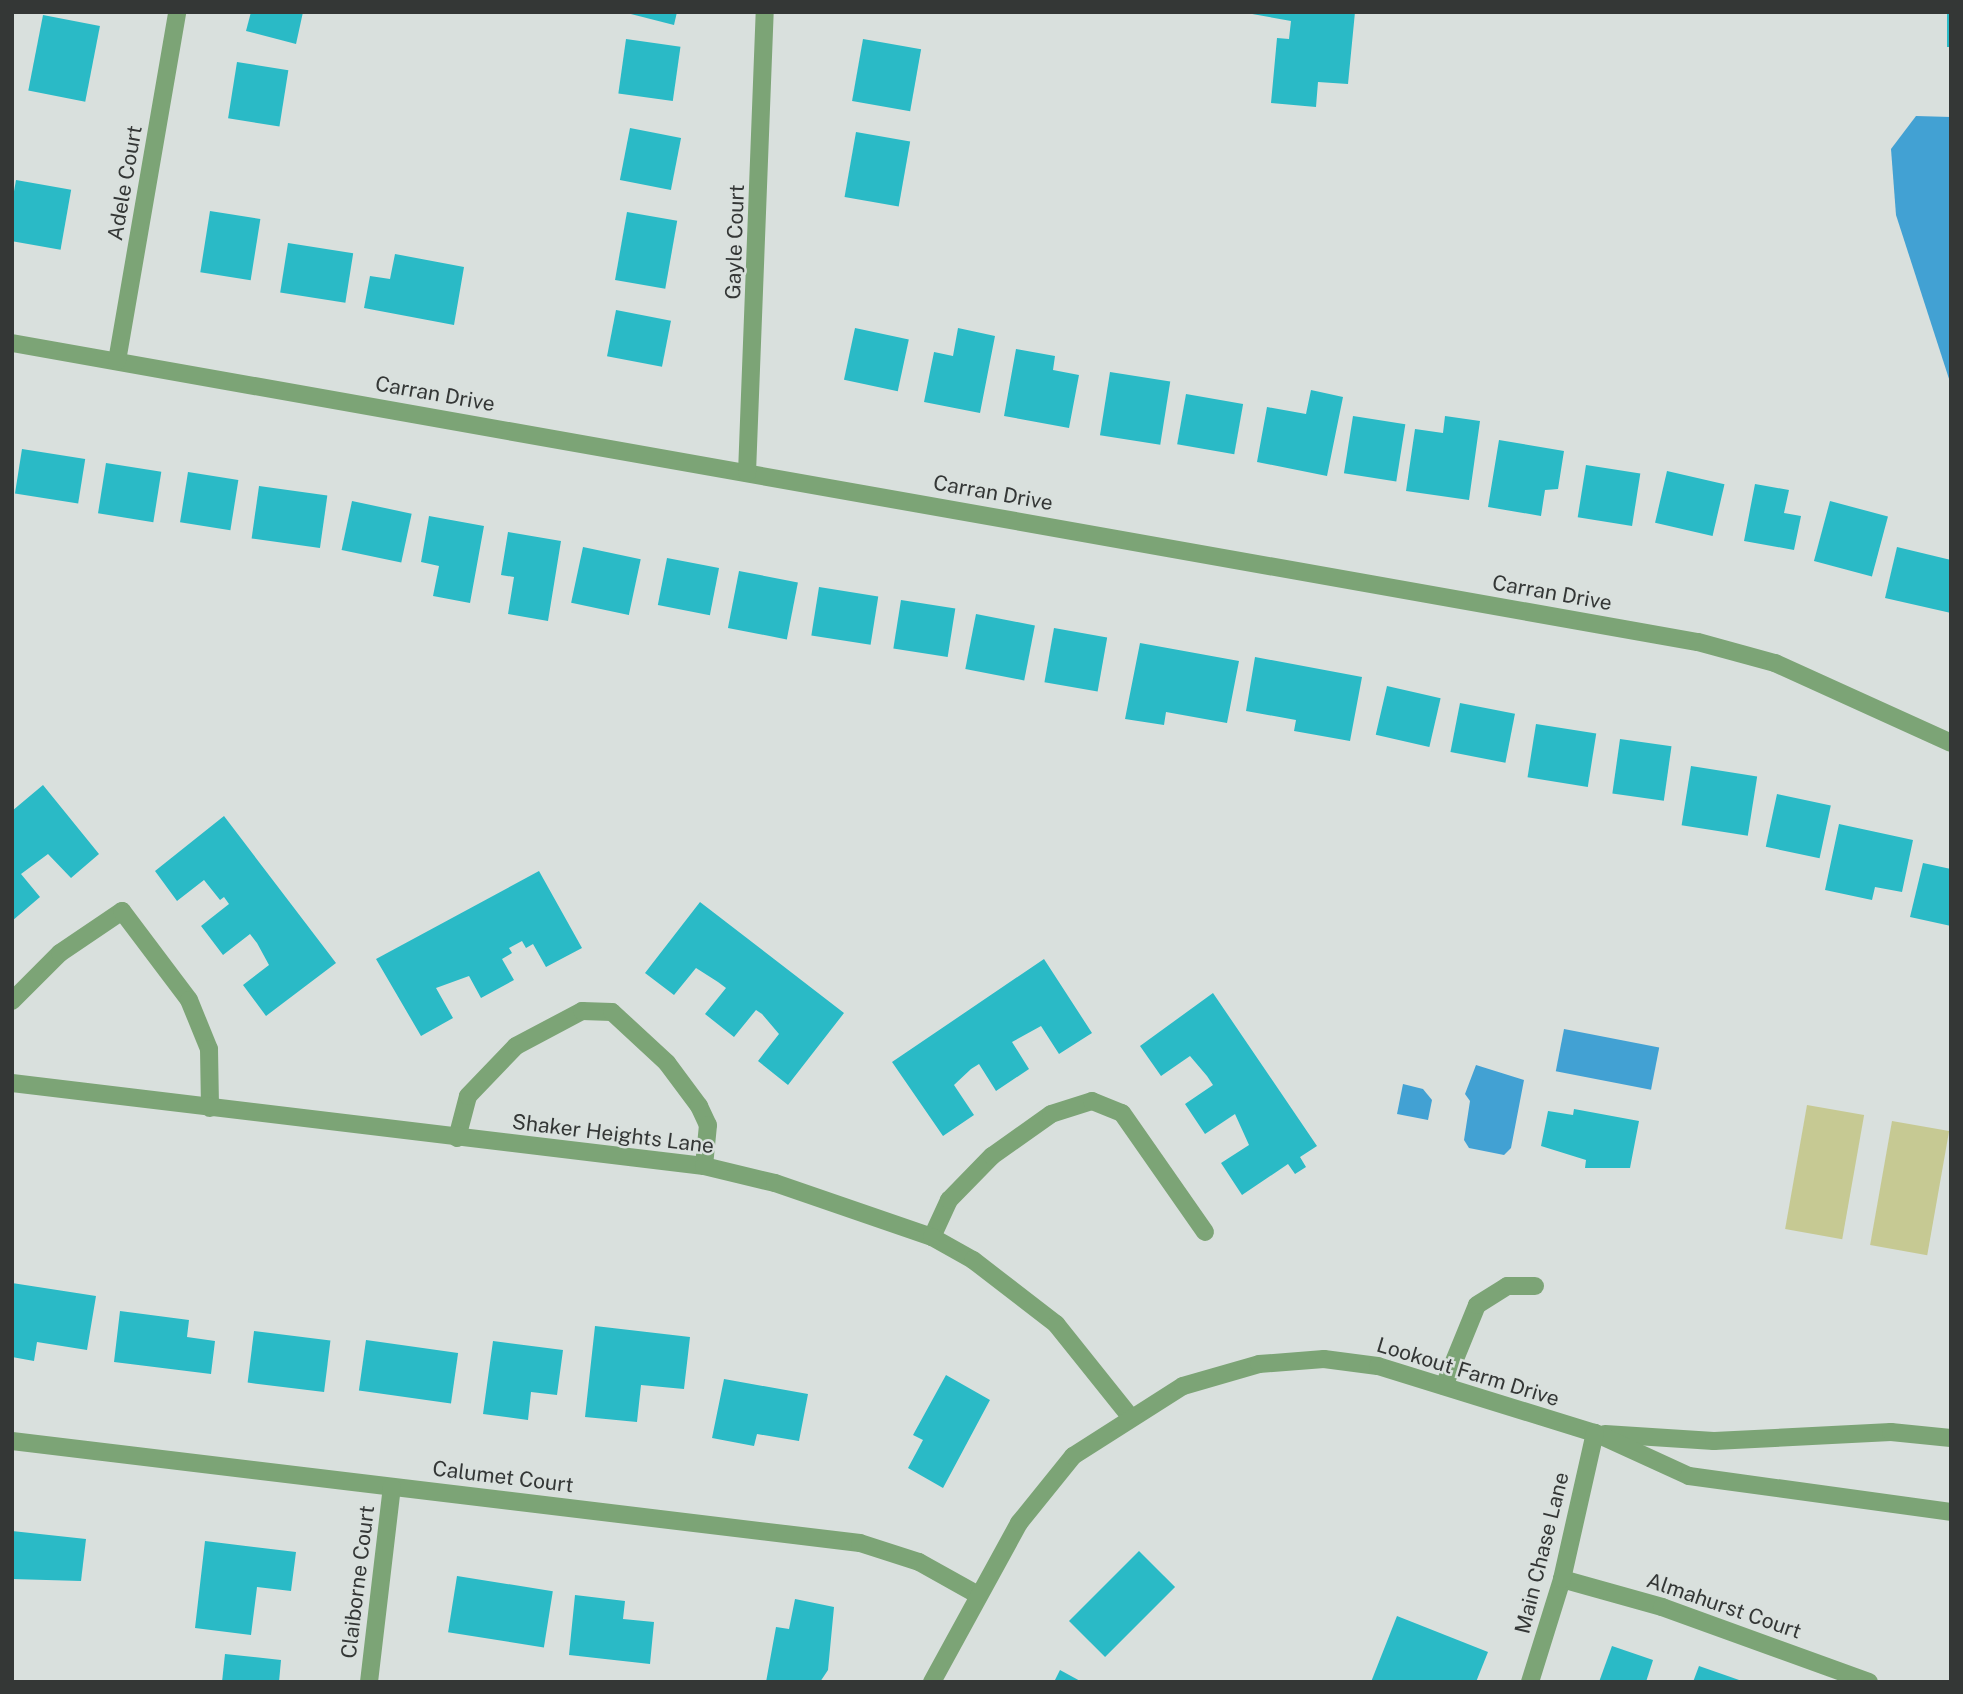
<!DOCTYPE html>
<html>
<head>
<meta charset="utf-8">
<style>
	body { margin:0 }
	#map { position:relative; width:1963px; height:1694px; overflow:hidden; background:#d9e0dd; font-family:"Public Sans",sans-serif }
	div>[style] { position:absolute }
	.green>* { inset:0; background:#c6c993; transform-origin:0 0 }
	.water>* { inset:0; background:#42a1d3; transform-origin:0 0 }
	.building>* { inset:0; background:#2abac6; transform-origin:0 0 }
	.lane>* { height:18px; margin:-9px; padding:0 9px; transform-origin:9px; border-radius:9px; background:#7ca476 }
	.street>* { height:18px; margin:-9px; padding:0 9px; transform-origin:9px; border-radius:9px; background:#7ca476 }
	span { translate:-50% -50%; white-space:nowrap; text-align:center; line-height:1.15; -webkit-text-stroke:5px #d9e0dd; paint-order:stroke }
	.street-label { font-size:21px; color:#343736 }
	.frame { position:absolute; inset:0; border:14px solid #343736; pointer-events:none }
</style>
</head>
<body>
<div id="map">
	<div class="green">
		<div style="left:1807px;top:1105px;width:58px;height:126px;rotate:10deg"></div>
		<div style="left:1892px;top:1121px;width:58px;height:126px;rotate:10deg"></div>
	</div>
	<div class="water">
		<div style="clip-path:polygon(1916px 116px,1951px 117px,1951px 385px,1896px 215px,1891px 149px)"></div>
		<div style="left:1564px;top:1029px;width:97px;height:43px;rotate:11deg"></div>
		<div style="clip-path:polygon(1476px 1065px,1524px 1080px,1511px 1148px,1504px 1155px,1469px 1148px,1464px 1140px,1470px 1101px,1465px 1094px)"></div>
		<div style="clip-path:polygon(1403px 1084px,1423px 1089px,1432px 1100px,1428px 1120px,1397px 1114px)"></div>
	</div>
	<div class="building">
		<div style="clip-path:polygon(251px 12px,303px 12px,296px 44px,246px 31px)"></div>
		<div style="clip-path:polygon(623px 12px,677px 12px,674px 25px)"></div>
		<div style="clip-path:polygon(1241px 12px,1355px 12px,1348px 84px,1318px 82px,1316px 107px,1271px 103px,1277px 38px,1289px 39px,1291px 21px)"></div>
		<div style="left:1947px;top:12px;width:4px;height:35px"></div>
		<div style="left:43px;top:15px;width:58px;height:77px;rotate:11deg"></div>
		<div style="left:626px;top:39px;width:55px;height:55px;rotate:8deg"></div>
		<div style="left:863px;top:39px;width:59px;height:63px;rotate:10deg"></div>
		<div style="left:237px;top:62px;width:52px;height:57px;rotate:9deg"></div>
		<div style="left:630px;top:128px;width:52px;height:53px;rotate:11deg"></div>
		<div style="left:856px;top:132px;width:55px;height:66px;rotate:10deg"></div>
		<div style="left:16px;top:180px;width:56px;height:61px;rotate:10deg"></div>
		<div style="left:210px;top:211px;width:51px;height:62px;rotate:9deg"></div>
		<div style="left:627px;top:212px;width:51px;height:69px;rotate:10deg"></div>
		<div style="left:288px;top:243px;width:66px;height:50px;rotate:9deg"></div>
		<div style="clip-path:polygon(395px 254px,464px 267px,454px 325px,364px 308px,370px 276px,390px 279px)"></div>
		<div style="left:616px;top:310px;width:56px;height:47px;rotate:11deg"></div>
		<div style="left:855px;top:328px;width:55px;height:53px;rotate:12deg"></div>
		<div style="clip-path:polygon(958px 328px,995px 336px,980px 413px,924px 402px,934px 352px,953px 356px)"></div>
		<div style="clip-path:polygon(1016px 349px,1055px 356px,1053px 370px,1079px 375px,1069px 428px,1004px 416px)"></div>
		<div style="left:1110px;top:372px;width:61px;height:64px;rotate:9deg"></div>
		<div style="clip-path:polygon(1311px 390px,1343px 397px,1327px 476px,1257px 462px,1267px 407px,1306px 414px)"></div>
		<div style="left:1186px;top:394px;width:58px;height:51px;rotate:10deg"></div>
		<div style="left:1353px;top:416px;width:53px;height:58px;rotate:9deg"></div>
		<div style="clip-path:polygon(1445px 416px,1480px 421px,1469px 500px,1406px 491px,1415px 429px,1443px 433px)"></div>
		<div style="clip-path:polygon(1499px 440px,1564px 451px,1558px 489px,1545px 490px,1541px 516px,1488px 507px)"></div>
		<div style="left:22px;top:449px;width:64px;height:45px;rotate:9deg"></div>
		<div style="left:106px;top:463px;width:56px;height:51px;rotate:9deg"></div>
		<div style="left:1586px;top:465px;width:55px;height:53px;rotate:9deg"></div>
		<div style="left:1667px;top:471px;width:59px;height:53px;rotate:13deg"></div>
		<div style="left:188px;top:472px;width:51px;height:51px;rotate:9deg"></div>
		<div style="clip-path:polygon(1755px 484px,1789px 490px,1784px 513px,1801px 516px,1794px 550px,1744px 541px)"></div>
		<div style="left:259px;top:486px;width:69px;height:53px;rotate:8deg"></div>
		<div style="left:352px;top:501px;width:61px;height:50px;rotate:12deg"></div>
		<div style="left:1830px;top:501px;width:60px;height:62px;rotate:15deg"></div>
		<div style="clip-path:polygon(429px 516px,484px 526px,470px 603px,433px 596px,439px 566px,421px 562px)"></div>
		<div style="clip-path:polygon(508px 532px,561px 541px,548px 621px,508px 614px,514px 577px,501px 575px)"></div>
		<div style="left:583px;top:547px;width:59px;height:57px;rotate:12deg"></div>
		<div style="clip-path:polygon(1897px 547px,1951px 560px,1951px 613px,1885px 598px)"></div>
		<div style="left:667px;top:558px;width:53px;height:48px;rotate:11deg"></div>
		<div style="left:739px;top:571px;width:60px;height:58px;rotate:11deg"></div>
		<div style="left:819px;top:587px;width:60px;height:49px;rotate:9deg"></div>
		<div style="left:901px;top:600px;width:55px;height:49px;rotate:9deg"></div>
		<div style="left:976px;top:614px;width:60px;height:56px;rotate:11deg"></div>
		<div style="left:1054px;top:628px;width:54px;height:55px;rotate:10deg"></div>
		<div style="clip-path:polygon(1140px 643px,1239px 661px,1227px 723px,1166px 712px,1164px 725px,1125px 719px)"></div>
		<div style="clip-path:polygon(1255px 657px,1362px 677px,1350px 741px,1294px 731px,1296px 720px,1246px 711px)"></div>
		<div style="left:1387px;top:686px;width:55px;height:50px;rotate:13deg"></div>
		<div style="left:1460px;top:703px;width:56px;height:50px;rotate:11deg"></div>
		<div style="left:1536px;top:724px;width:61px;height:54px;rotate:9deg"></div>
		<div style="left:1620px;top:739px;width:52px;height:55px;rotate:8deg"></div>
		<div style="left:1691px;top:766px;width:67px;height:60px;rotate:9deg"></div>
		<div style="clip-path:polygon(43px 785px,99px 854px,71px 878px,48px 854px,21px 874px,40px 897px,12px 921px,12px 811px)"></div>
		<div style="left:1777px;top:794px;width:55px;height:54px;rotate:12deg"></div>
		<div style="clip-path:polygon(224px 816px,336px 963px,266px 1016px,243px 985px,269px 965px,257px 943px,250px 934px,223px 955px,201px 926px,229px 904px,224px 897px,220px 900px,204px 880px,177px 901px,155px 871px)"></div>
		<div style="clip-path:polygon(1839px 824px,1913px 840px,1902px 892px,1875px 887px,1872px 900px,1825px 890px)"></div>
		<div style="clip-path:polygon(1923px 863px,1951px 869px,1951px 926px,1910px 917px)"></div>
		<div style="clip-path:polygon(539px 871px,582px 948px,546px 967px,533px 944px,526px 948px,522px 941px,509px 948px,512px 953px,502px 959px,514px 980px,481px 998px,469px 976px,436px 988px,453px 1018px,421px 1036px,376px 959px)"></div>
		<div style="clip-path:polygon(700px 902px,844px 1013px,788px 1085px,758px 1061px,779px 1034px,762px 1014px,756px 1010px,734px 1037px,705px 1014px,726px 988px,718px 982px,696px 968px,674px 995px,645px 973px)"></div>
		<div style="clip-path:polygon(1044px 959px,1092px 1033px,1059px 1054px,1041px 1026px,1012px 1042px,1029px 1069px,996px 1091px,979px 1064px,971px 1069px,954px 1085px,974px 1115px,943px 1136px,892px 1062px)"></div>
		<div style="clip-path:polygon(1213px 993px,1317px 1146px,1300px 1157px,1306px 1167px,1295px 1174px,1288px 1164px,1242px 1195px,1221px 1163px,1249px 1145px,1235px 1114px,1205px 1134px,1185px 1104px,1213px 1085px,1207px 1076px,1190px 1056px,1161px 1076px,1140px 1046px)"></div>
		<div style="clip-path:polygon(1574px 1109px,1639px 1121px,1630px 1168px,1585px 1168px,1586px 1160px,1541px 1146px,1548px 1111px,1573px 1115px)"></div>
		<div style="clip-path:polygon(12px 1283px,96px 1296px,87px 1350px,37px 1342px,34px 1361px,12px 1357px)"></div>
		<div style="clip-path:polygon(120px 1311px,189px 1320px,187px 1337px,215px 1341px,211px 1374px,114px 1362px)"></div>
		<div style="clip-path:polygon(595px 1326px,690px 1337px,684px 1389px,641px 1385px,637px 1422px,585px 1417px)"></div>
		<div style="left:254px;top:1331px;width:77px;height:52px;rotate:7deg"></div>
		<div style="left:366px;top:1340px;width:93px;height:51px;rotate:8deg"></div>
		<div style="clip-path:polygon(493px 1341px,563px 1350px,557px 1395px,531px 1392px,528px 1420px,483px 1414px)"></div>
		<div style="clip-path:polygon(946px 1375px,990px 1400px,943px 1488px,908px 1468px,923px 1440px,913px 1435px)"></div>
		<div style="clip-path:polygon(724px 1379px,808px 1394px,799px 1441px,757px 1434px,754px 1446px,712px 1438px)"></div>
		<div style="clip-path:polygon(12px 1531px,86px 1539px,81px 1581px,12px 1579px)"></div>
		<div style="clip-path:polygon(205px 1541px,296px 1552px,291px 1591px,257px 1587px,251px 1635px,195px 1628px)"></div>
		<div style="left:1139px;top:1551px;width:51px;height:99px;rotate:45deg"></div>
		<div style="left:457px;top:1576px;width:97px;height:57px;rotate:9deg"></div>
		<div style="clip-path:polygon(575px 1595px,625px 1601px,623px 1619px,654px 1622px,650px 1664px,569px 1655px)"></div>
		<div style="clip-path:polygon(795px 1599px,834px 1607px,828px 1670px,820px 1682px,766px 1682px,776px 1627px,789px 1629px)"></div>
		<div style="clip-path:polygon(1397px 1616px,1488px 1652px,1476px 1682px,1371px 1682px)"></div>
		<div style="clip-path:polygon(1612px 1646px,1653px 1660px,1646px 1682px,1599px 1682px)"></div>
		<div style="clip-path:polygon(225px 1654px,281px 1660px,279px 1682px,222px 1682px)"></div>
		<div style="clip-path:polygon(1699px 1666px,1742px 1681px,1742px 1682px,1693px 1682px)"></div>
		<div style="clip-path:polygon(1060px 1670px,1082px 1682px,1054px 1682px)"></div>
	</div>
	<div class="lane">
		<div style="left:12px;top:1001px;width:68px;rotate:-45deg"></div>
		<div style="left:60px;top:953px;width:75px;rotate:-34.1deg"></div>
		<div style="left:122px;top:911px;width:111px;rotate:53deg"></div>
		<div style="left:189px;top:1000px;width:53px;rotate:67.8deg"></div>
		<div style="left:209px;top:1049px;width:59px;rotate:89deg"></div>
		<div style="left:457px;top:1138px;width:43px;rotate:-75.3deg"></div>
		<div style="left:468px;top:1096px;width:69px;rotate:-46.2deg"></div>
		<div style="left:516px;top:1046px;width:75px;rotate:-27.9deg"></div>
		<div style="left:582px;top:1011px;width:30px;rotate:2deg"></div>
		<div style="left:612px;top:1012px;width:75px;rotate:42.8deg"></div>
		<div style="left:667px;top:1063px;width:54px;rotate:53.3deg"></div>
		<div style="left:699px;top:1106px;width:21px;rotate:65deg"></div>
		<div style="left:708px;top:1125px;width:41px;rotate:95.6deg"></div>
		<div style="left:932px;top:1237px;width:41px;rotate:-65.3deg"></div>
		<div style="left:949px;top:1200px;width:62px;rotate:-45.7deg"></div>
		<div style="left:992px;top:1156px;width:72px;rotate:-35.4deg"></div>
		<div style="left:1051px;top:1114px;width:43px;rotate:-17.6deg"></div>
		<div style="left:1092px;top:1101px;width:32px;rotate:22deg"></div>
		<div style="left:1122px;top:1113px;width:145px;rotate:55.1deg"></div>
		<div style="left:1444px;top:1386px;width:87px;rotate:-67.8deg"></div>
		<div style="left:1477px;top:1305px;width:36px;rotate:-32deg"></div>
		<div style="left:1507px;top:1286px;width:28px"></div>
	</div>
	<div class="street">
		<div style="left:12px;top:343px;width:1712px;rotate:10.06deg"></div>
		<div style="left:1698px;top:642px;width:80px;rotate:15.3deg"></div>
		<div style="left:1775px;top:663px;width:193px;rotate:24.4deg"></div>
		<div style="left:117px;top:361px;width:354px;rotate:-80.2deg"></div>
		<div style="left:747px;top:473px;width:461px;rotate:-87.8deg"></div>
		<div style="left:12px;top:1083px;width:697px;rotate:6.84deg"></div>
		<div style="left:704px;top:1166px;width:73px;rotate:13.5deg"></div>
		<div style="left:775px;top:1183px;width:166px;rotate:19deg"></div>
		<div style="left:932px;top:1237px;width:47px;rotate:29.3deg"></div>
		<div style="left:973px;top:1260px;width:105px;rotate:37.6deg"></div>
		<div style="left:1056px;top:1324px;width:117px;rotate:51.3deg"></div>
		<div style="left:1605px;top:1434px;width:109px;rotate:3.7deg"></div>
		<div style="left:1714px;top:1441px;width:177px;rotate:-2.9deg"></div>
		<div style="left:1891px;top:1432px;width:60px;rotate:5.7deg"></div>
		<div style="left:12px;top:1441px;width:854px;rotate:6.86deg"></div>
		<div style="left:860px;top:1543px;width:62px;rotate:17.9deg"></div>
		<div style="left:919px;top:1562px;width:68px;rotate:29.2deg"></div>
		<div style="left:1562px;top:1579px;width:104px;rotate:15.6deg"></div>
		<div style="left:1662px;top:1607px;width:220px;rotate:19.9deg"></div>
		<div style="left:369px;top:1682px;width:196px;rotate:-83.3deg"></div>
		<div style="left:932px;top:1682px;width:181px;rotate:-61.3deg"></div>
		<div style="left:1019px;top:1523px;width:86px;rotate:-51.1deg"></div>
		<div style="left:1073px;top:1456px;width:130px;rotate:-32.5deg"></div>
		<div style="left:1183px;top:1386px;width:79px;rotate:-16.1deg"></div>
		<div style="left:1259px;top:1364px;width:65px;rotate:-4.4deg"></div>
		<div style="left:1324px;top:1359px;width:54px;rotate:7.4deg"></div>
		<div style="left:1378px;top:1366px;width:227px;rotate:17.2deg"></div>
		<div style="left:1595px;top:1433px;width:103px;rotate:24.6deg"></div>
		<div style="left:1689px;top:1476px;width:264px;rotate:7.8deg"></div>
		<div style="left:1530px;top:1682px;width:108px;rotate:-72.7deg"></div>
		<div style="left:1562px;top:1579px;width:150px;rotate:-77.3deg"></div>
	</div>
	<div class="street-label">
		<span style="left:125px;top:183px;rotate:-80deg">Adele Court</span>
		<span style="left:735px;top:242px;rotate:-88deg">Gayle Court</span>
		<span style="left:435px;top:394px;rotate:10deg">Carran Drive</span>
		<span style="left:993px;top:493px;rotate:10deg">Carran Drive</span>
		<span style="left:1552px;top:593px;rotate:10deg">Carran Drive</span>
		<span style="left:613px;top:1134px;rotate:7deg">Shaker Heights Lane</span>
		<span style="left:1468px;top:1372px;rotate:17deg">Lookout Farm Drive</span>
		<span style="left:503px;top:1477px;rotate:7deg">Calumet Court</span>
		<span style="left:1542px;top:1553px;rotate:-76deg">Main Chase Lane</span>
		<span style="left:358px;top:1582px;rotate:-83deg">Claiborne Court</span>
		<span style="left:1724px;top:1606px;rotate:19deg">Almahurst Court</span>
	</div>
	<div class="frame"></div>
</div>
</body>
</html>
